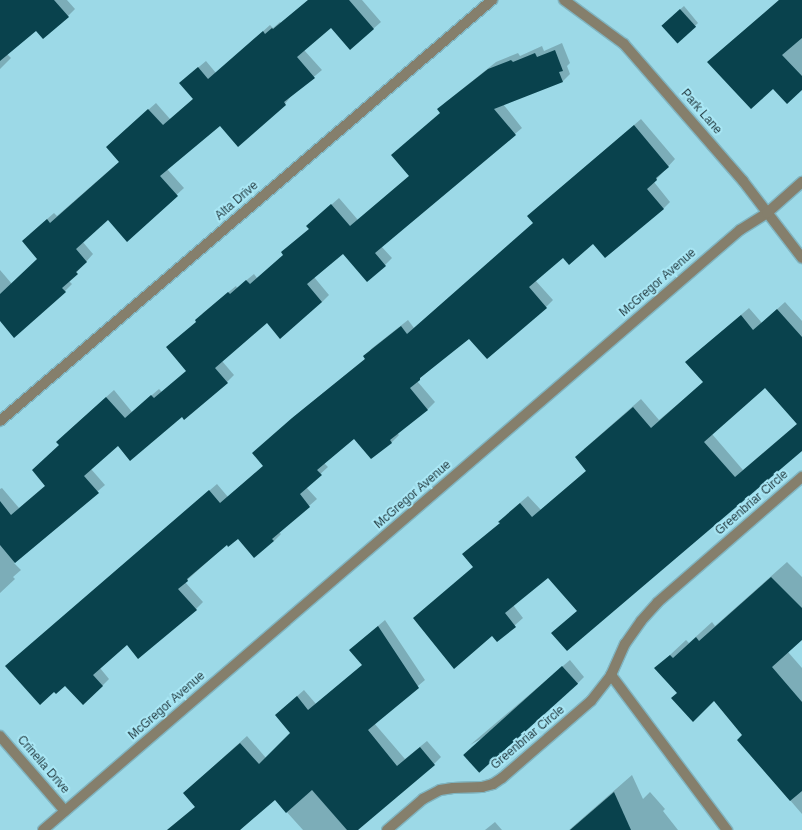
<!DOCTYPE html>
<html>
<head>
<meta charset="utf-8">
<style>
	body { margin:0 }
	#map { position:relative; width:802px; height:830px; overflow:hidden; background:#9cd9e7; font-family:Helvetica,sans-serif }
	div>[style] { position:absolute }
	.shadow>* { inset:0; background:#0003 }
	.building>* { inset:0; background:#09424d; transform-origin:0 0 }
	.roads { filter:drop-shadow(1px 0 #80b5c1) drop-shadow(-1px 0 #80b5c1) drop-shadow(0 1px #80b5c1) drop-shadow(0 -1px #80b5c1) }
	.minor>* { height:10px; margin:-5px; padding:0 5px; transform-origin:5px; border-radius:5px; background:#857f6c }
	span { translate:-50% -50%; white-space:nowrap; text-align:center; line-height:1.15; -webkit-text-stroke:4px #a9e7f5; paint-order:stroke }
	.street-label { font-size:12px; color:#284147 }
</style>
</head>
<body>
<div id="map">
	<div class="shadow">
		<div style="clip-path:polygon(0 0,67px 0,75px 9px,68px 16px,36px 30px,7px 54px,11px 58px,0 69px)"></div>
		<div style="clip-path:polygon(308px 0,362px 0,381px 22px,350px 49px,331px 26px,304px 50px,322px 70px,291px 96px,285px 104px,220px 124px,167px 169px,184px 188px,127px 240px,108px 218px,82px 241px,93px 254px,69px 281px,72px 284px,65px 291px,0 319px,0 270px,12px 284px,38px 259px,30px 234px,54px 213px,57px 216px,120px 161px,114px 140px,156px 103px,170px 119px,194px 98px,188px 76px,206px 61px,216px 73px,270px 25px,273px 28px,280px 22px,281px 23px)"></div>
		<div style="clip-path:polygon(779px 0,802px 0,802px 88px,773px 87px,716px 55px)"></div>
		<div style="clip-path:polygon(684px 6px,698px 23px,677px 43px,665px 23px)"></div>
		<div style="clip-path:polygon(562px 43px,570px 63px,567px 66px,570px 74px,563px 81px,503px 104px,522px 128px,381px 246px,392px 258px,385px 265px,343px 252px,314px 277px,329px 295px,322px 302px,267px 322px,222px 361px,234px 375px,227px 382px,182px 416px,118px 445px,91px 469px,105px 485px,14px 563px,21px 570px,13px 577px,15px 579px,0 593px,0 489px,2px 488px,19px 508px,46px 485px,64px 435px,114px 390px,132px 412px,159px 389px,162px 392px,187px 371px,197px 322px,203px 313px,236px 286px,237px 288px,254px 274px,257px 278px,284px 255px,290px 245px,310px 228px,315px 219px,339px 198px,358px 220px,409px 176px,441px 112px,439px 109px,446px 102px,496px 62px,518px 53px,520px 56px,542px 46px,544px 51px)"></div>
		<div style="clip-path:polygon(641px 119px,675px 159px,654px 182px,670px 202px,663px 209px,563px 257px,535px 280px,553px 300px,546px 307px,469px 337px,427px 372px,417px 381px,435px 402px,428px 409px,397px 433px,399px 435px,392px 442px,372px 458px,355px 437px,324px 463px,328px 467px,306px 487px,317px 499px,279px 532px,281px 534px,274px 541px,238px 537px,227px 544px,185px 582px,203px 602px,196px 609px,127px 644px,100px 668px,109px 679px,102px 686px,66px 684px,6px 666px,217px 484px,228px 497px,264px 465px,261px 446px,301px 411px,366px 358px,371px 349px,408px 320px,414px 328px,534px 223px,536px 209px)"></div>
		<div style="clip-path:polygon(evenodd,785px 302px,802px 321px,802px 450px,553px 633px,578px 610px,548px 576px,513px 605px,523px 618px,497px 641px,474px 567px,463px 554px,501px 523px,507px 514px,528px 496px,541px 510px,587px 470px,584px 449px,641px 399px,659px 420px,704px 382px,694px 355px,749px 308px,762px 323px,785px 302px,765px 386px,797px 424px,743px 470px,712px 434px,765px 386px)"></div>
		<div style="clip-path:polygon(787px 562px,802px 577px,802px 639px,788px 652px,802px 668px,802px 814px,738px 740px,743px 735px,714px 700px,678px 692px,656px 668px,686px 640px,689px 643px,712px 622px,715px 626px)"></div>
		<div style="clip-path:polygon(385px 620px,425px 680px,374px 723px,405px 759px,427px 741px,441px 757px,434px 764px,357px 830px,303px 830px,275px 799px,240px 830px,167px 830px,196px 806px,184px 793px,247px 736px,266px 758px,291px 733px,276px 715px,304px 690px,316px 704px,363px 665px,358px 643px)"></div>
		<div style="clip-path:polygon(570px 660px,584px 677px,577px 684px,470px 745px)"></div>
		<div style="clip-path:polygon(632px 775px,643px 799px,650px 792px,665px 809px,663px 811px,678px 830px,569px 830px)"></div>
		<div style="clip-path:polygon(495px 822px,502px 830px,485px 830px)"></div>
	</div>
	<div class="building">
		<div style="clip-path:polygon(0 0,54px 0,69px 17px,43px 39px,36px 31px,0 61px)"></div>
		<div style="clip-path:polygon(308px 0,349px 0,374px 29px,350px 50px,331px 28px,297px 57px,315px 78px,284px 102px,286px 105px,238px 147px,220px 126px,160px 176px,178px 196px,127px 242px,108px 220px,76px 249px,87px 262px,76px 272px,78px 274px,62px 288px,66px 292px,14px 338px,0 321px,0 294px,37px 259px,22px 241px,47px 219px,50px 223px,119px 162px,106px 147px,148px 109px,163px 125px,193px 99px,179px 83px,198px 67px,208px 79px,263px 31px,265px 34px,272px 28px,273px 29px)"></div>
		<div style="clip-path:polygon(779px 0,802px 0,802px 38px,782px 55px,802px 76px,802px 90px,787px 104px,773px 89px,751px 109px,707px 62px)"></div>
		<div style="left:680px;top:9px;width:24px;height:25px;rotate:48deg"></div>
		<div style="clip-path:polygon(555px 50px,563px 71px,559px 72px,563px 82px,494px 109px,516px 135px,375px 253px,386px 266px,367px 282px,343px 254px,307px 284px,322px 302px,280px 339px,267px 323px,215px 368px,228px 383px,184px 420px,182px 417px,130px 461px,118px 446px,84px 476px,99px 493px,15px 563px,0 545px,0 501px,11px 515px,45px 486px,32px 470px,59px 445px,56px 442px,106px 397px,125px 418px,151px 395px,154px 398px,186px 371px,166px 347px,196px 322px,195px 320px,228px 292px,230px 294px,246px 280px,250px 284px,283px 255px,281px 252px,309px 229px,306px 226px,331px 204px,350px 226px,409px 176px,391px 155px,440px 113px,437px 109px,488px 69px,511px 60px,513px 62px,535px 53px,537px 57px)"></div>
		<div style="clip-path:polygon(634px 125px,669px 167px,656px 178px,657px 180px,647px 189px,664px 209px,605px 258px,593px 244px,569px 265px,563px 258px,529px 287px,547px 308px,487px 359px,469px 339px,420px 378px,420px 380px,410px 388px,428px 410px,390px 440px,392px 443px,371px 459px,354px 439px,317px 470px,322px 475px,300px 494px,310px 507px,272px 539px,274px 541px,254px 558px,238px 539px,228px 547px,227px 545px,187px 579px,188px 581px,178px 589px,197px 610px,138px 659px,127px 645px,93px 675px,103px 686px,83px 705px,65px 686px,56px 694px,54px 692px,40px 705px,5px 666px,209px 490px,220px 503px,263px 466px,252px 453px,292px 418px,365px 359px,363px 356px,401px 326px,407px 334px,533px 223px,527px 216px)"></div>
		<div style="clip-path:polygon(evenodd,777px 309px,802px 337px,802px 451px,567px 651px,551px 633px,577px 611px,548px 578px,505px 613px,516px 627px,497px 642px,492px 636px,454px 669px,413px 618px,473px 567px,462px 554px,500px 523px,498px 522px,520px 503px,532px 517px,586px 471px,575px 457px,633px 407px,651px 428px,703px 382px,685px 362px,741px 315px,753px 330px,777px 309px,765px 388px,797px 424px,735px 477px,704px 442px,765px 388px)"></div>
		<div style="clip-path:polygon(771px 577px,802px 608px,802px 640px,772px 667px,802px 702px,802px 791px,790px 801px,737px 740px,742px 735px,714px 701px,693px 722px,671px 698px,677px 693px,654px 668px,670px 655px,673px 658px,696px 637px,699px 641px)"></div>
		<div style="clip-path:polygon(378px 626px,419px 688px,368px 730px,397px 766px,420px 747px,435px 765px,358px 830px,347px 830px,312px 790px,286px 813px,275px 800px,240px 830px,167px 830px,195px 807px,183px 793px,240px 743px,259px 764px,290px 733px,275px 715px,297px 696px,308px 710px,362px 665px,349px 650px)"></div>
		<div style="left:562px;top:666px;width:24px;height:133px;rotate:48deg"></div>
		<div style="clip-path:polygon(614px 792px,631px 830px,570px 830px)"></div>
	</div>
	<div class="roads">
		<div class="minor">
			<div style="left:564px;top:0;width:74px;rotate:36.3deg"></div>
			<div style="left:624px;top:44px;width:181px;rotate:49deg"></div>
			<div style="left:743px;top:181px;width:97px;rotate:52.5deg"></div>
			<div style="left:0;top:421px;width:648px;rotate:-40.55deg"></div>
			<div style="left:611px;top:675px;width:194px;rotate:53.2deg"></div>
			<div style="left:0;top:736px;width:99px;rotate:49.1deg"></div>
			<div style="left:43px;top:830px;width:920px;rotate:-40.72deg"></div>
			<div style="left:740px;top:230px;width:32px;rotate:-32deg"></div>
			<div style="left:767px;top:213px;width:47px;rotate:-41.5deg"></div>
			<div style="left:387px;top:830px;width:48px;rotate:-40.7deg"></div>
			<div style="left:423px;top:799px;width:19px;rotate:-28deg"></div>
			<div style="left:440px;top:790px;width:13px;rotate:-9deg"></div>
			<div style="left:453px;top:788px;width:29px;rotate:-2deg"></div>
			<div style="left:482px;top:787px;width:11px;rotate:-15deg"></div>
			<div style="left:493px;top:784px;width:11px;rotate:-34deg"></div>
			<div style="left:502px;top:778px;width:118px;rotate:-40.9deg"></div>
			<div style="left:591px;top:701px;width:33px;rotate:-52deg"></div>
			<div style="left:611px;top:675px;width:34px;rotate:-66deg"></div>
			<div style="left:625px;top:644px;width:28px;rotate:-55deg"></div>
			<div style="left:641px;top:621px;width:25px;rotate:-48deg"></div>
			<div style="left:658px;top:602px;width:191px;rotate:-41deg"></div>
		</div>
	</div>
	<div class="street-label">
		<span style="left:701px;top:112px;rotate:49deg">Park Lane</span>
		<span style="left:237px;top:201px;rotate:-41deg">Alta Drive</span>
		<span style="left:658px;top:283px;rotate:-41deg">McGregor Avenue</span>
		<span style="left:413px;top:495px;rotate:-41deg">McGregor Avenue</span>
		<span style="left:752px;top:503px;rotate:-41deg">Greenbriar Circle</span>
		<span style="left:167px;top:706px;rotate:-41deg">McGregor Avenue</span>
		<span style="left:528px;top:738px;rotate:-40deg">Greenbriar Circle</span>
		<span style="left:43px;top:765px;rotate:49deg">Crinella Drive</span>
	</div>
</div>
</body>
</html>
